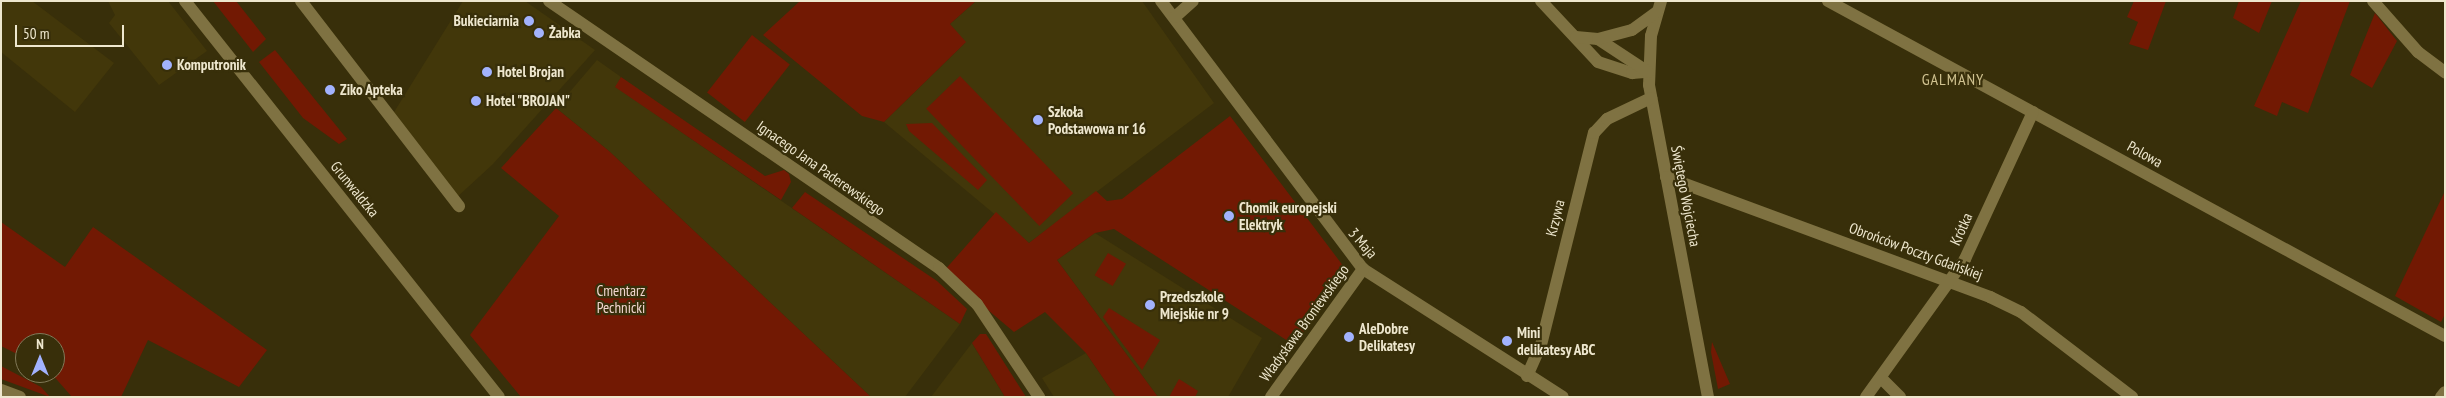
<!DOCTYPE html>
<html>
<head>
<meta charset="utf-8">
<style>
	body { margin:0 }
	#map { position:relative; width:2446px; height:398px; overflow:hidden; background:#382f0a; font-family:"PT Sans Narrow",sans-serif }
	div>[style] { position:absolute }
	.built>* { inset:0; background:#42370a }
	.green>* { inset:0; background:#721903; transform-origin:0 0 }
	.minor>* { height:12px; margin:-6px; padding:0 6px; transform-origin:6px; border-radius:6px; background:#7f7242 }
	.dots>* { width:14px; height:14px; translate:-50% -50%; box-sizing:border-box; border:2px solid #382f0a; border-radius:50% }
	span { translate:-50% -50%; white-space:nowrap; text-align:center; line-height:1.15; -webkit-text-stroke:4.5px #382f0a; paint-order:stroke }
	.poi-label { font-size:15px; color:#eee7ce; font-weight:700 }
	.right { translate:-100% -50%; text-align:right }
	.left { translate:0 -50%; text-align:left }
	.street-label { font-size:15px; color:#eee7ce }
	.park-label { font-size:15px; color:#f1d5ce }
	.neighbourhood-label { font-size:16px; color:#d0c290; letter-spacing:1px }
	.frame { position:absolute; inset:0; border:2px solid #eee7ce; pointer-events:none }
	.north { position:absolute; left:15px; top:333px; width:50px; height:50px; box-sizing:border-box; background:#382f0a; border:1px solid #817958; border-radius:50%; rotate:0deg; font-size:14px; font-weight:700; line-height:20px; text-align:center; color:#eee7ce }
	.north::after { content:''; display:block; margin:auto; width:18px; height:22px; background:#a2b2fd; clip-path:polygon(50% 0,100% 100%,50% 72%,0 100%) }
	.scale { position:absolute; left:15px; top:25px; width:109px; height:22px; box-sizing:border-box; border:2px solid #eee7ce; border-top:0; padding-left:6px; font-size:15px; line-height:18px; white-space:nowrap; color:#eee7ce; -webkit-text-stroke:4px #382f0a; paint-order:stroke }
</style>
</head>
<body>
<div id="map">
	<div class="built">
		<div style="clip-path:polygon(1px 1px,32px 1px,114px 63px,75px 112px,1px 52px)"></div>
		<div style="clip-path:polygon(108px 1px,168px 1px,207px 51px,159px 85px,109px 23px,115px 15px)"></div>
		<div style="clip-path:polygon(463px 1px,525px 1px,595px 50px,493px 164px,455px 199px,391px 117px)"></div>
		<div style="clip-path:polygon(976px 1px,1142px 1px,1214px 103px,1029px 243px,884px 122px,965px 43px,950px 24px)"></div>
		<div style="clip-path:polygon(597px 60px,621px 77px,616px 87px,960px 324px,905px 397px,871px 397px,609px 151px,556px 108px)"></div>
		<div style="clip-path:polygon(1095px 233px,1262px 338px,1228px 397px,1158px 397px,1057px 260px)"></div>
		<div style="clip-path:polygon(972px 343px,1005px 397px,931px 397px)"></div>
		<div style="clip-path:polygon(1086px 353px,1116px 397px,1054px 397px,1042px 378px)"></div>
	</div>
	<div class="green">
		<div style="clip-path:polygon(213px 1px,236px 1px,266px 39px,253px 52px)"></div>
		<div style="clip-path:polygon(800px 1px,976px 1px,950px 24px,966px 42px,884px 122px,862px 116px,763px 35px)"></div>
		<div style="clip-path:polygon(2134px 1px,2166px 1px,2148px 50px,2129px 44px,2138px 22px,2127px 17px)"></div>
		<div style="clip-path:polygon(2239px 1px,2272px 1px,2259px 33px,2233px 18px)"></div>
		<div style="clip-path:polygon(2301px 1px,2350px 1px,2308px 113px,2282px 102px,2277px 116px,2254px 106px)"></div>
		<div style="clip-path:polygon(2375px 13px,2397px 41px,2372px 88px,2350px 75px)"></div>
		<div style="left:752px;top:35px;width:48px;height:73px;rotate:38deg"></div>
		<div style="clip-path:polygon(275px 50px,347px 139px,339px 144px,303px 118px,259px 62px)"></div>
		<div style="left:960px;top:76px;width:163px;height:47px;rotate:46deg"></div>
		<div style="clip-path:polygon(621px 77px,765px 176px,784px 170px,789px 174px,791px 182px,781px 200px,615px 87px)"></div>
		<div style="clip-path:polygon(556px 108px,609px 151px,871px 397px,521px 397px,470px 335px,559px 216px,501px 168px)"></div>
		<div style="clip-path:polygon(1230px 116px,1344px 267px,1342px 279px,1294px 345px,1114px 229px,1095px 233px,1057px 260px,1158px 397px,1116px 397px,1086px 353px,1045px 312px,1014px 332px,943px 272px,996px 212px,1029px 243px,1096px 191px,1107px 201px,1122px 199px)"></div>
		<div style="clip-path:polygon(932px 123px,987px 180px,978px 190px,909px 131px,906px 124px)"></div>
		<div style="clip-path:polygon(2445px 191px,2445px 314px,2441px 322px,2395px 296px)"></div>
		<div style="clip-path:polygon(805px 192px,937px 281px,967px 309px,960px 324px,792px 208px)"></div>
		<div style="clip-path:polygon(1px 222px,65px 267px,93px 227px,267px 350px,239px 387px,148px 340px,121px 397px,72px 397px,51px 373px,55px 373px,55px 343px,25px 343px,25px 358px,1px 346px)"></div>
		<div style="left:1108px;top:253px;width:21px;height:26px;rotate:31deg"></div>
		<div style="clip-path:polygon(1109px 308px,1160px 340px,1142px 370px,1103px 317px)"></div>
		<div style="clip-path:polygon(980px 334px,986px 334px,1026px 397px,1005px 397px,972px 343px)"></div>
		<div style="clip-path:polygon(1712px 342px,1730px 384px,1718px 389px,1711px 352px)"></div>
		<div style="clip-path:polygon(1px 366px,41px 387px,50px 397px,1px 379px)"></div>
		<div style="clip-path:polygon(1179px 379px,1198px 391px,1195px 397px,1169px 397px)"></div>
	</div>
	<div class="minor">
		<div style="left:185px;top:1px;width:505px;rotate:51.59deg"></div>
		<div style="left:301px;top:1px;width:259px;rotate:52.4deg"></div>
		<div style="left:549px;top:1px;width:473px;rotate:34.4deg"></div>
		<div style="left:939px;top:268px;width:52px;rotate:43.5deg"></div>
		<div style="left:977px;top:304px;width:112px;rotate:56.3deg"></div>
		<div style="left:1161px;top:1px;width:336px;rotate:53deg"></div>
		<div style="left:1363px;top:269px;width:237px;rotate:32.6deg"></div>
		<div style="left:1541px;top:1px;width:83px;rotate:46.9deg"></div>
		<div style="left:1598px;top:62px;width:36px;rotate:18deg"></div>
		<div style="left:1632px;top:73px;width:16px;rotate:-4deg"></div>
		<div style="left:1661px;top:1px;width:36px;rotate:106deg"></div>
		<div style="left:1651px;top:36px;width:49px;rotate:92.3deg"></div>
		<div style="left:1649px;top:85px;width:318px;rotate:79.3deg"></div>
		<div style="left:1828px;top:1px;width:702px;rotate:28.5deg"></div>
		<div style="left:2373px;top:1px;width:68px;rotate:48.6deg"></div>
		<div style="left:2418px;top:52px;width:34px;rotate:37deg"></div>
		<div style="left:1175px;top:17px;width:24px;rotate:-42deg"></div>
		<div style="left:1576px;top:37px;width:22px;rotate:5deg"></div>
		<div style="left:1598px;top:39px;width:60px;rotate:33.4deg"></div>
		<div style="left:1598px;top:39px;width:35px;rotate:-15deg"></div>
		<div style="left:1632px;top:30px;width:31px;rotate:-36deg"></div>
		<div style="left:1666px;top:177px;width:346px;rotate:20.3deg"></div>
		<div style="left:1990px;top:297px;width:34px;rotate:26deg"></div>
		<div style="left:2021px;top:312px;width:140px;rotate:37.4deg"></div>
		<div style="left:1527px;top:376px;width:34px;rotate:-66deg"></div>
		<div style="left:1541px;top:345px;width:219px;rotate:-76deg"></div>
		<div style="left:1594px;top:133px;width:19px;rotate:-47deg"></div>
		<div style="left:1607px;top:119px;width:49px;rotate:-25.5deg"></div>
		<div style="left:1881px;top:378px;width:27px;rotate:45deg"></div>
		<div style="left:1px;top:390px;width:20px;rotate:20deg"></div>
		<div style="left:1271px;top:397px;width:158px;rotate:-54.3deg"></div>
		<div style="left:1866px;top:397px;width:170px;rotate:-54.3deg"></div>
		<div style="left:1965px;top:259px;width:162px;rotate:-65.2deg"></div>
		<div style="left:2441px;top:397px;width:6px;rotate:-51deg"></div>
	</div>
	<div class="dots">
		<div style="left:529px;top:21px;background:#a2b2fd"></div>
		<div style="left:539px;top:33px;background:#a2b2fd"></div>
		<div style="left:167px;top:65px;background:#a2b2fd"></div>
		<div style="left:487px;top:72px;background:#a2b2fd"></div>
		<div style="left:330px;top:90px;background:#a2b2fd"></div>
		<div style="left:476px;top:101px;background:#a2b2fd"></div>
		<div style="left:1038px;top:120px;background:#a2b2fd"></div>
		<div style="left:1229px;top:216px;background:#a2b2fd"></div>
		<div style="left:1150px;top:305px;background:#a2b2fd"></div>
		<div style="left:1349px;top:337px;background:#a2b2fd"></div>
		<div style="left:1507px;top:341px;background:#a2b2fd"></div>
	</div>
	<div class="poi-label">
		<span class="right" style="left:519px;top:21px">Bukieciarnia</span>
		<span class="left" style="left:549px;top:33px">Żabka</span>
		<span class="left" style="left:177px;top:65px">Komputronik</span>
		<span class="left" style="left:497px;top:72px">Hotel Brojan</span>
		<span class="left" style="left:340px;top:90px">Ziko Apteka</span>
		<span class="left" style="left:486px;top:101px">Hotel "BROJAN"</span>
		<span class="left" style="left:1048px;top:120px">Szkoła<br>Podstawowa nr 16</span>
		<span class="left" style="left:1239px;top:216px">Chomik europejski<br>Elektryk</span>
		<span class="left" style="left:1160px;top:305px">Przedszkole<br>Miejskie nr 9</span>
		<span class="left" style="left:1359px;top:337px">AleDobre<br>Delikatesy</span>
		<span class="left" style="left:1517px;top:341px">Mini<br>delikatesy ABC</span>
	</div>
	<div class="street-label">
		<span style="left:2145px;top:154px;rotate:29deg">Polowa</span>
		<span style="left:821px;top:168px;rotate:35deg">Ignacego Jana Paderewskiego</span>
		<span style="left:355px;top:189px;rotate:51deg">Grunwaldzka</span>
		<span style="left:1686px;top:196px;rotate:79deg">Świętego Wojciecha</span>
		<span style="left:1555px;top:218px;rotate:-76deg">Krzywa</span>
		<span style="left:1961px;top:229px;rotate:-66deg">Krótka</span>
		<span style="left:1363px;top:243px;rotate:49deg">3 Maja</span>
		<span style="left:1916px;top:251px;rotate:20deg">Obrońców Poczty Gdańskiej</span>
		<span style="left:1304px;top:323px;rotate:-54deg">Władysława Broniewskiego</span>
	</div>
	<div class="park-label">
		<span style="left:621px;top:299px">Cmentarz<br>Pechnicki</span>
	</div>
	<div class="neighbourhood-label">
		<span style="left:1953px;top:79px">GALMANY</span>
	</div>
	<div class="frame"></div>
	<div class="north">N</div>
	<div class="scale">50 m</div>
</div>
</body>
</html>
